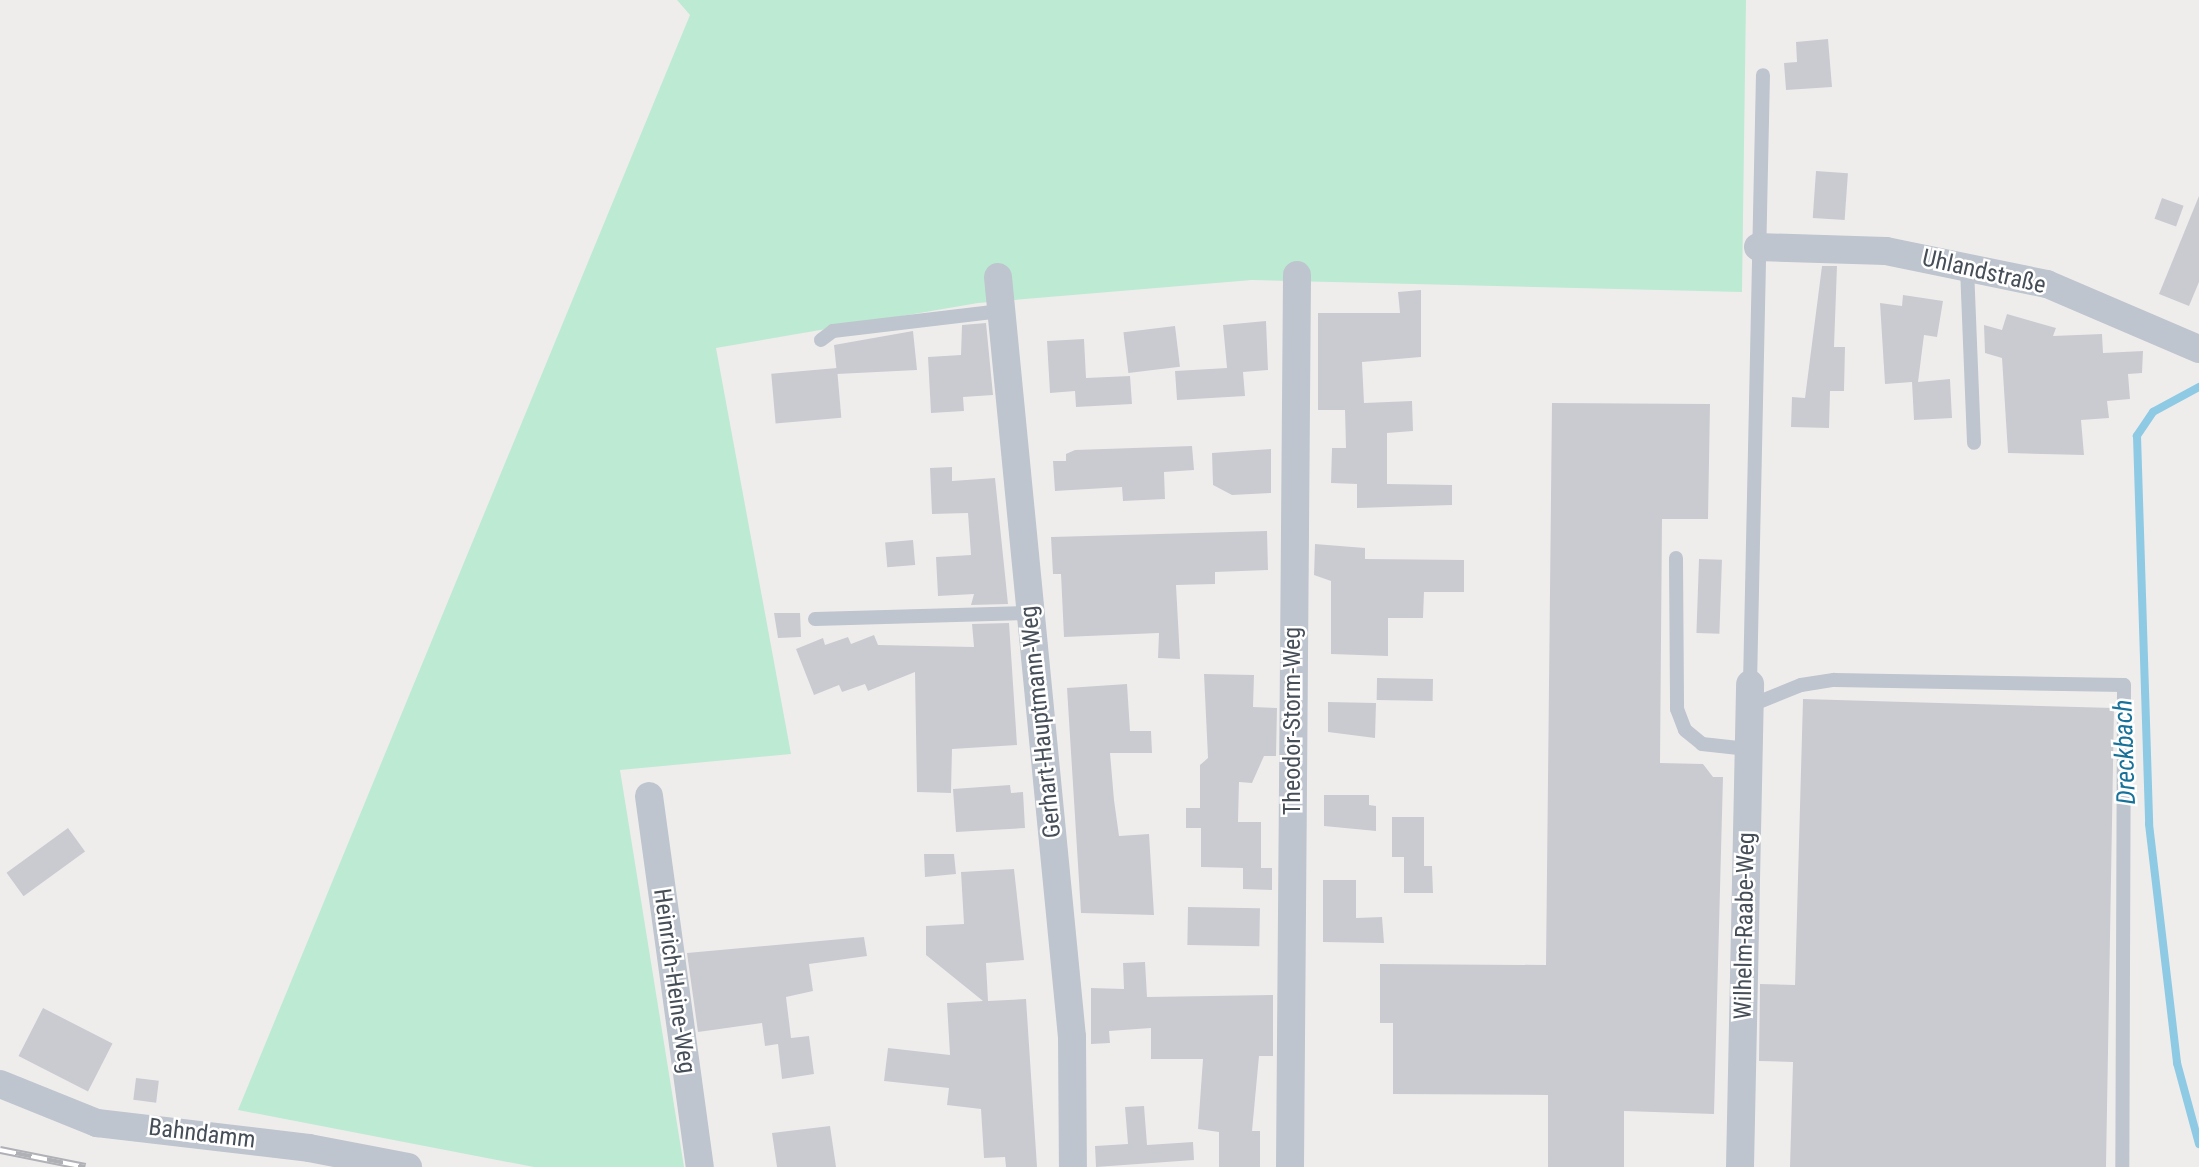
<!DOCTYPE html>
<html>
<head>
<meta charset="utf-8">
<style>
	body { margin:0 }
	#map { position:relative; width:2199px; height:1167px; overflow:hidden; background:#efedec; font-family:"Roboto Condensed",sans-serif }
	div>[style] { position:absolute }
	.green>* { inset:0; background:#bdead3 }
	.stream>* { height:8px; margin:-4px; padding:0 4px; transform-origin:4px; border-radius:4px; background:#8ecae4 }
	.building>* { inset:0; background:#cacbd1; transform-origin:0 0 }
	.lane>* { height:14px; margin:-7px; padding:0 7px; transform-origin:7px; border-radius:7px; background:#bec5ce }
	.street>* { height:28px; margin:-14px; padding:0 14px; transform-origin:14px; border-radius:14px; background:#bec5ce }
	.rail>* { height:8px; margin-top:-4px; transform-origin:0; background:repeating-linear-gradient(90deg,#fff 0 16px,#afb1b6 0 32px); box-sizing:border-box; border-block:2px solid #afb1b6 }
	span { translate:-50% -50%; white-space:nowrap; text-align:center; line-height:1.15; -webkit-text-stroke:5px #fff; paint-order:stroke }
	.street-label { font-size:24px; color:#464e58 }
	.water-label { font-size:26px; color:#17729a; font-style:italic }
</style>
</head>
<body>
<div id="map">
	<div class="green">
		<div style="clip-path:polygon(677px 0,1746px 0,1742px 292px,1252px 280px,978px 303px,716px 348px,791px 754px,620px 770px,684px 1167px,534px 1167px,238px 1110px,690px 15px)"></div>
	</div>
	<div class="stream">
		<div style="left:2199px;top:387px;width:52px;rotate:151.5deg"></div>
		<div style="left:2153px;top:412px;width:29px;rotate:124deg"></div>
		<div style="left:2137px;top:436px;width:388px;rotate:88.2deg"></div>
		<div style="left:2149px;top:824px;width:241px;rotate:83.3deg"></div>
		<div style="left:2177px;top:1063px;width:84px;rotate:74.8deg"></div>
	</div>
	<div class="building">
		<div style="clip-path:polygon(1828px 39px,1832px 87px,1786px 90px,1784px 63px,1797px 62px,1796px 42px)"></div>
		<div style="left:1816px;top:171px;width:32px;height:47px;rotate:4deg"></div>
		<div style="clip-path:polygon(2199px 196px,2199px 282px,2189px 306px,2159px 294px)"></div>
		<div style="left:2162px;top:198px;width:23px;height:22px;rotate:20deg"></div>
		<div style="clip-path:polygon(1822px 266px,1837px 266px,1834px 347px,1845px 347px,1844px 391px,1830px 391px,1829px 428px,1791px 427px,1792px 397px,1805px 398px)"></div>
		<div style="clip-path:polygon(1421px 290px,1421px 357px,1362px 362px,1364px 403px,1412px 401px,1413px 431px,1387px 433px,1387px 484px,1452px 485px,1452px 505px,1357px 508px,1357px 484px,1331px 483px,1332px 448px,1346px 448px,1345px 410px,1318px 410px,1318px 313px,1400px 313px,1398px 292px)"></div>
		<div style="clip-path:polygon(1903px 295px,1943px 301px,1937px 337px,1924px 335px,1918px 382px,1950px 379px,1952px 418px,1914px 420px,1912px 382px,1885px 384px,1880px 303px,1902px 306px)"></div>
		<div style="clip-path:polygon(2007px 314px,2056px 328px,2053px 336px,2102px 334px,2103px 353px,2143px 351px,2142px 373px,2128px 374px,2130px 399px,2107px 401px,2109px 418px,2081px 420px,2084px 455px,2008px 453px,2002px 358px,1985px 353px,1984px 325px,2002px 330px)"></div>
		<div style="clip-path:polygon(1266px 321px,1268px 370px,1243px 372px,1245px 396px,1177px 400px,1175px 371px,1227px 368px,1223px 325px)"></div>
		<div style="clip-path:polygon(986px 323px,993px 395px,963px 397px,964px 411px,931px 413px,928px 357px,961px 355px,962px 325px)"></div>
		<div style="left:1175px;top:326px;width:41px;height:52px;rotate:83deg"></div>
		<div style="clip-path:polygon(913px 331px,917px 370px,837px 374px,834px 345px)"></div>
		<div style="clip-path:polygon(1084px 339px,1086px 378px,1130px 376px,1132px 404px,1076px 407px,1075px 391px,1050px 393px,1047px 341px)"></div>
		<div style="left:837px;top:368px;width:50px;height:66px;rotate:85deg"></div>
		<div style="clip-path:polygon(1552px 403px,1710px 404px,1708px 519px,1662px 519px,1660px 763px,1703px 764px,1713px 777px,1723px 777px,1714px 1114px,1624px 1111px,1624px 1167px,1548px 1167px,1548px 1095px,1393px 1094px,1393px 1023px,1380px 1023px,1380px 964px,1546px 965px)"></div>
		<div style="clip-path:polygon(1192px 446px,1194px 470px,1164px 472px,1165px 499px,1123px 501px,1122px 487px,1055px 491px,1053px 461px,1066px 461px,1066px 454px,1075px 450px)"></div>
		<div style="clip-path:polygon(1271px 449px,1271px 493px,1232px 495px,1213px 485px,1212px 453px)"></div>
		<div style="clip-path:polygon(952px 467px,952px 481px,995px 478px,1008px 604px,971px 605px,974px 594px,938px 596px,936px 557px,971px 555px,968px 513px,932px 514px,930px 468px)"></div>
		<div style="clip-path:polygon(1267px 531px,1268px 570px,1215px 572px,1215px 584px,1176px 585px,1180px 659px,1158px 658px,1159px 633px,1064px 637px,1061px 574px,1053px 574px,1051px 537px)"></div>
		<div style="left:913px;top:540px;width:25px;height:28px;rotate:85deg"></div>
		<div style="clip-path:polygon(1315px 544px,1365px 548px,1365px 559px,1464px 560px,1464px 592px,1424px 592px,1423px 618px,1388px 618px,1388px 656px,1331px 654px,1331px 581px,1314px 575px)"></div>
		<div style="left:1699px;top:559px;width:23px;height:74px;rotate:2deg"></div>
		<div style="clip-path:polygon(774px 613px,800px 613px,801px 637px,778px 638px)"></div>
		<div style="clip-path:polygon(1009px 623px,1017px 745px,952px 749px,951px 793px,917px 792px,915px 672px,868px 691px,865px 684px,842px 692px,839px 685px,814px 695px,796px 649px,823px 638px,825px 645px,848px 637px,851px 644px,874px 635px,878px 645px,974px 647px,972px 624px)"></div>
		<div style="clip-path:polygon(1204px 674px,1254px 675px,1253px 707px,1277px 708px,1276px 756px,1264px 756px,1252px 783px,1239px 782px,1238px 822px,1261px 822px,1261px 868px,1272px 868px,1272px 890px,1243px 889px,1243px 868px,1201px 867px,1201px 828px,1186px 828px,1186px 808px,1200px 808px,1200px 765px,1208px 758px)"></div>
		<div style="left:1377px;top:678px;width:56px;height:22px;rotate:1deg"></div>
		<div style="clip-path:polygon(1127px 684px,1130px 731px,1151px 731px,1152px 753px,1110px 753px,1114px 800px,1119px 836px,1149px 834px,1154px 915px,1081px 913px,1067px 688px)"></div>
		<div style="clip-path:polygon(1803px 699px,2114px 708px,2106px 1167px,1790px 1167px,1793px 1062px,1759px 1061px,1760px 984px,1795px 985px)"></div>
		<div style="clip-path:polygon(1328px 702px,1376px 703px,1375px 738px,1328px 732px)"></div>
		<div style="clip-path:polygon(1010px 785px,1011px 793px,1023px 792px,1025px 828px,956px 832px,953px 789px)"></div>
		<div style="clip-path:polygon(1324px 795px,1369px 795px,1369px 805px,1376px 806px,1376px 831px,1324px 826px)"></div>
		<div style="clip-path:polygon(1392px 817px,1424px 817px,1424px 866px,1432px 866px,1433px 893px,1404px 893px,1404px 857px,1392px 857px)"></div>
		<div style="left:68px;top:828px;width:29px;height:76px;rotate:54deg"></div>
		<div style="clip-path:polygon(924px 854px,954px 854px,956px 874px,925px 877px)"></div>
		<div style="clip-path:polygon(1014px 869px,1024px 960px,986px 963px,988px 1001px,1026px 999px,1037px 1167px,1006px 1167px,1005px 1157px,984px 1158px,981px 1109px,947px 1105px,949px 1088px,884px 1081px,888px 1048px,950px 1055px,947px 1003px,983px 1001px,926px 955px,926px 926px,964px 924px,961px 872px)"></div>
		<div style="clip-path:polygon(1323px 880px,1356px 880px,1356px 918px,1382px 917px,1384px 943px,1323px 942px)"></div>
		<div style="left:1188px;top:907px;width:72px;height:38px;rotate:1deg"></div>
		<div style="clip-path:polygon(864px 937px,867px 956px,809px 964px,813px 991px,786px 997px,791px 1038px,809px 1036px,814px 1074px,782px 1079px,778px 1044px,765px 1046px,762px 1023px,698px 1032px,687px 953px)"></div>
		<div style="clip-path:polygon(1145px 962px,1147px 997px,1273px 995px,1273px 1056px,1259px 1056px,1252px 1131px,1260px 1131px,1260px 1167px,1219px 1167px,1219px 1132px,1198px 1129px,1203px 1059px,1151px 1059px,1151px 1028px,1109px 1031px,1110px 1043px,1091px 1044px,1091px 988px,1124px 989px,1123px 963px)"></div>
		<div style="left:43px;top:1008px;width:78px;height:54px;rotate:27deg"></div>
		<div style="left:136px;top:1078px;width:23px;height:22px;rotate:7deg"></div>
		<div style="clip-path:polygon(1144px 1106px,1147px 1145px,1193px 1142px,1194px 1160px,1096px 1167px,1095px 1146px,1128px 1144px,1125px 1107px)"></div>
		<div style="clip-path:polygon(830px 1126px,836px 1167px,777px 1167px,772px 1133px)"></div>
	</div>
	<div class="lane">
		<div style="left:1967px;top:268px;width:175px;rotate:87.7deg"></div>
		<div style="left:821px;top:340px;width:15px;rotate:-37deg"></div>
		<div style="left:833px;top:331px;width:169px;rotate:-6.8deg"></div>
		<div style="left:1676px;top:558px;width:151px;rotate:89.6deg"></div>
		<div style="left:1677px;top:709px;width:22px;rotate:69deg"></div>
		<div style="left:1685px;top:730px;width:22px;rotate:39deg"></div>
		<div style="left:1702px;top:744px;width:46px;rotate:6.2deg"></div>
		<div style="left:815px;top:619px;width:215px;rotate:-1.6deg"></div>
		<div style="left:1750px;top:684px;width:609px;rotate:-88.78deg"></div>
		<div style="left:1749px;top:706px;width:56px;rotate:-22deg"></div>
		<div style="left:1801px;top:685px;width:33px;rotate:-9deg"></div>
		<div style="left:1834px;top:680px;width:290px;rotate:1deg"></div>
		<div style="left:2124px;top:685px;width:482px;rotate:90.2deg"></div>
	</div>
	<div class="street">
		<div style="left:1758px;top:247px;width:128px;rotate:1.8deg"></div>
		<div style="left:1886px;top:251px;width:164px;rotate:11.6deg"></div>
		<div style="left:2047px;top:284px;width:165px;rotate:23.2deg"></div>
		<div style="left:998px;top:277px;width:764px;rotate:84.44deg"></div>
		<div style="left:1072px;top:1037px;width:130px;rotate:89.6deg"></div>
		<div style="left:649px;top:796px;width:374px;rotate:82.2deg"></div>
		<div style="left:0;top:1084px;width:105px;rotate:21.9deg"></div>
		<div style="left:97px;top:1123px;width:213px;rotate:6.7deg"></div>
		<div style="left:309px;top:1148px;width:101px;rotate:10.9deg"></div>
		<div style="left:1290px;top:1167px;width:892px;rotate:-89.55deg"></div>
		<div style="left:1740px;top:1167px;width:483px;rotate:-88.8deg"></div>
	</div>
	<div class="rail">
		<div style="left:0;top:1150px;width:87px;rotate:11.3deg"></div>
	</div>
	<div class="street-label">
		<span style="left:1984px;top:272px;rotate:13deg">Uhlandstraße</span>
		<span style="left:1293px;top:721px;rotate:-90deg">Theodor-Storm-Weg</span>
		<span style="left:1041px;top:722px;rotate:-96deg">Gerhart-Hauptmann-Weg</span>
		<span style="left:1745px;top:926px;rotate:-89deg">Wilhelm-Raabe-Weg</span>
		<span style="left:674px;top:981px;rotate:82deg">Heinrich-Heine-Weg</span>
		<span style="left:202px;top:1134px;rotate:7deg">Bahndamm</span>
	</div>
	<div class="water-label">
		<span style="left:2125px;top:752px;rotate:-92deg">Dreckbach</span>
	</div>
</div>
</body>
</html>
